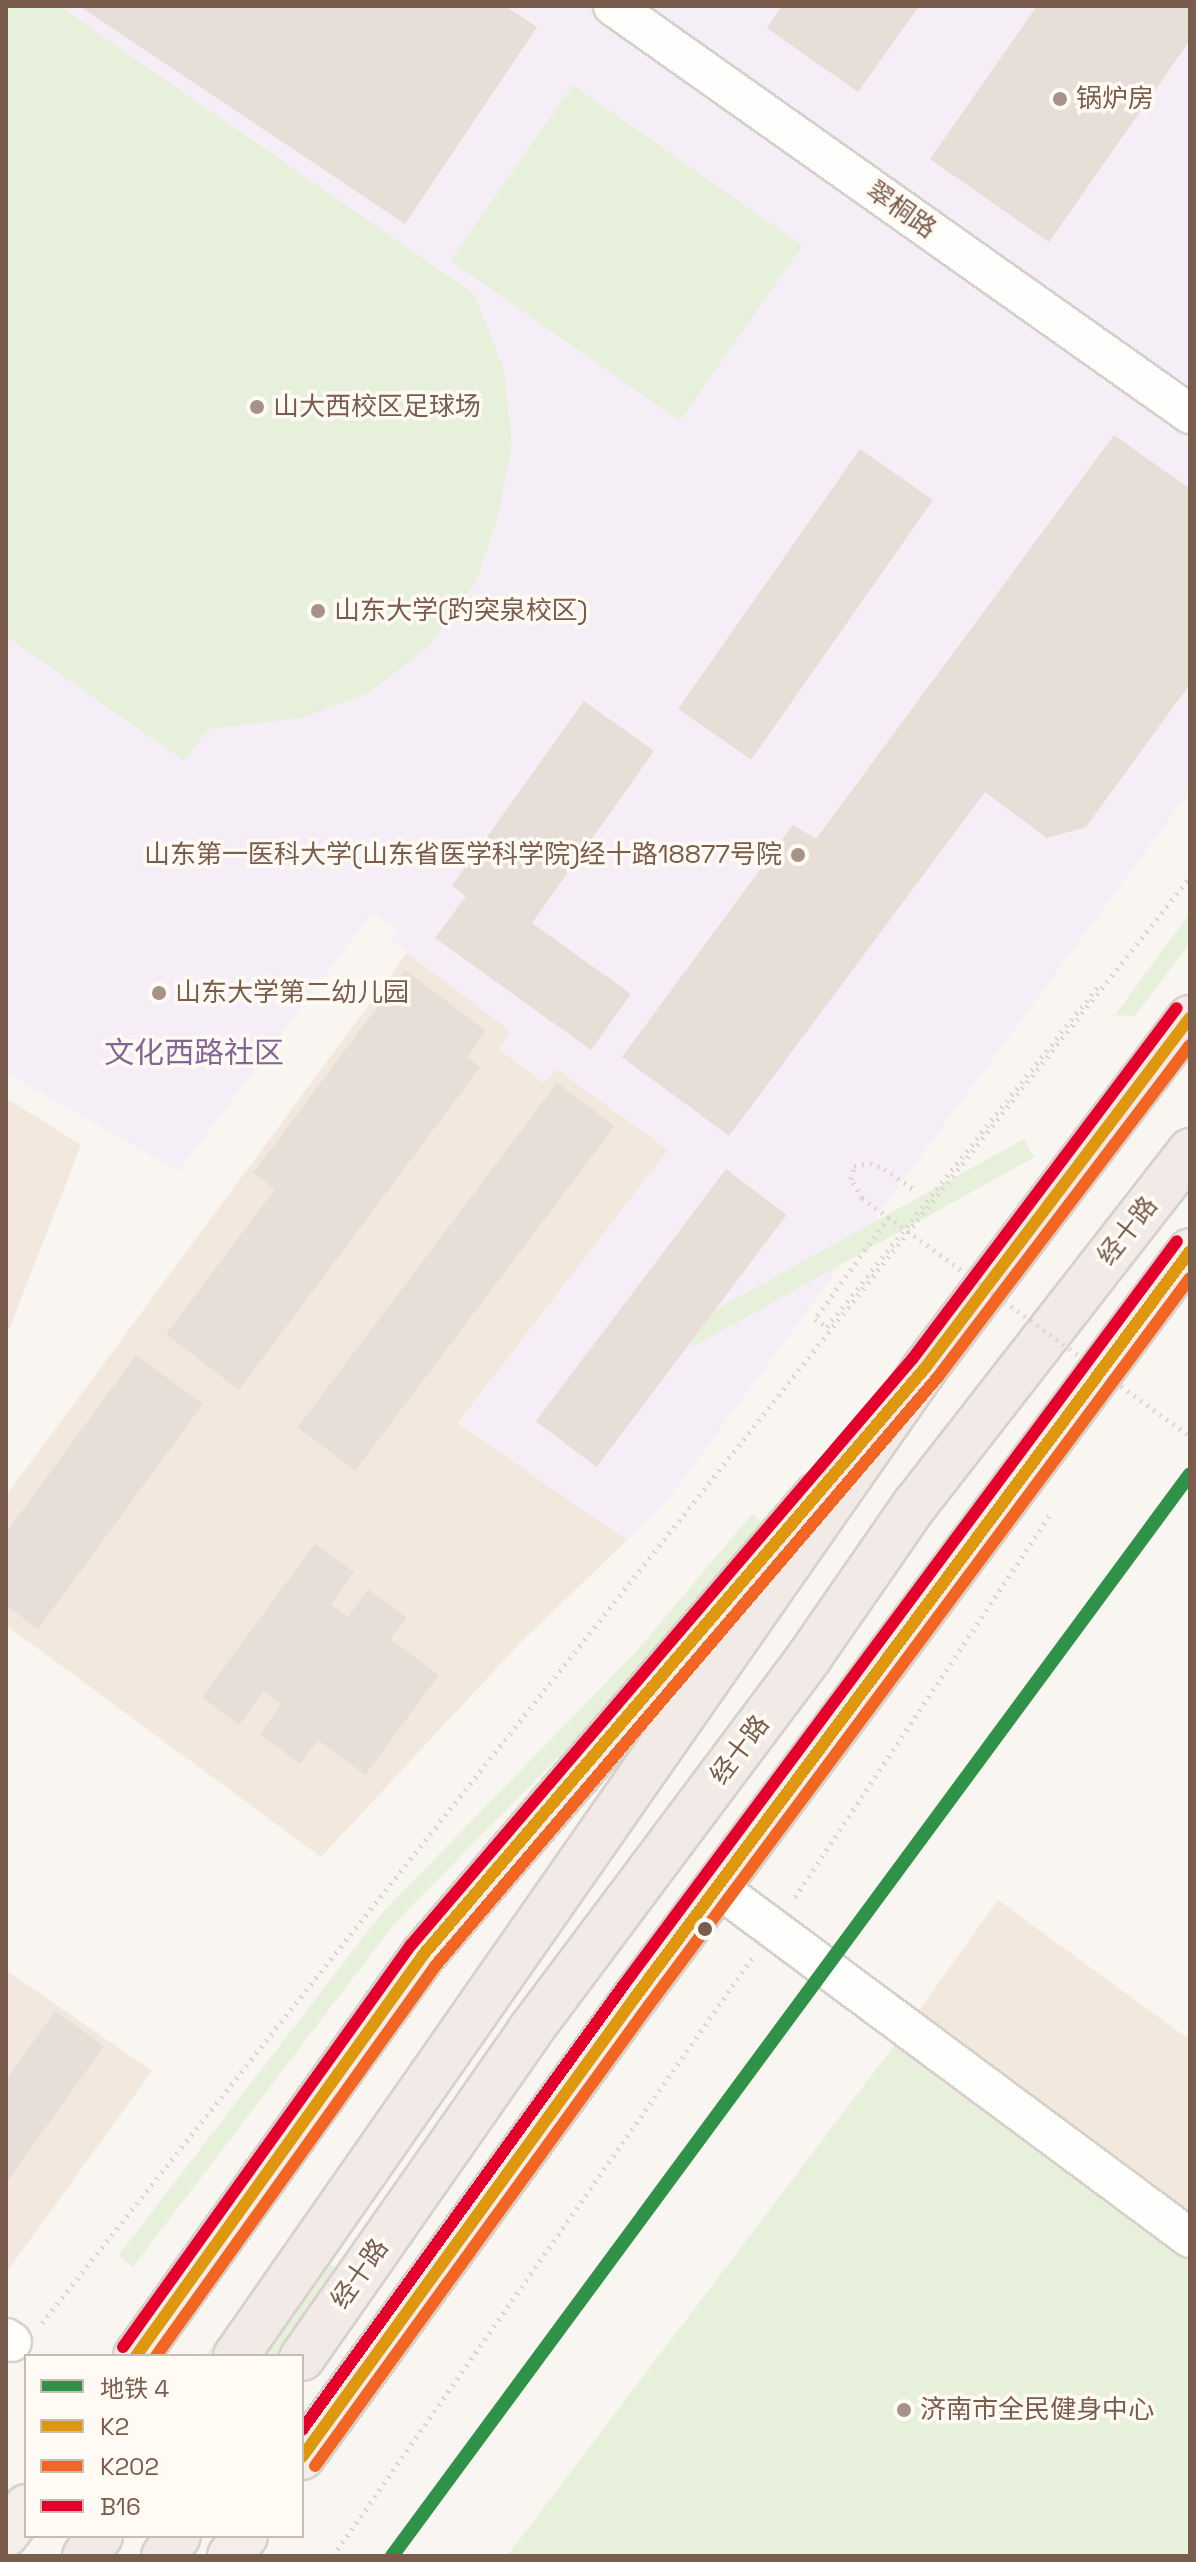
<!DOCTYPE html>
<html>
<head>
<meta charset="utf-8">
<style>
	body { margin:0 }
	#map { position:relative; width:1196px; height:2562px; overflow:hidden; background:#f9f5f0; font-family:"Space Grotesk","Noto Sans SC",sans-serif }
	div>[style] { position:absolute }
	.residential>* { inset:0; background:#f2e8de }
	.education>* { inset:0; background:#f6eef6 }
	.green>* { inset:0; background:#e7f0db; transform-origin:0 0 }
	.building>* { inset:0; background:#e6ded7; transform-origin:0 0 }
	.path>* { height:5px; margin-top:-2.5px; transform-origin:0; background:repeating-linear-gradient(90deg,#dcd5d0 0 2px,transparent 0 8px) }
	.roads { filter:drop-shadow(2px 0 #d7d1cb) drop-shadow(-2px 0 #d7d1cb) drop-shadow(0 2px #d7d1cb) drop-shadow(0 -2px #d7d1cb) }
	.minor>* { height:38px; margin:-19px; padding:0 19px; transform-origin:19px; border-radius:19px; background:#fefefd }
	.major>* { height:44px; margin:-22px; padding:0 22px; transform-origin:22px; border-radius:22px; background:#f3eee8 }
	.highway>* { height:44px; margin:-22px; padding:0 22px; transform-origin:22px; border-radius:22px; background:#f2eae7 }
	.path-bridge>* { height:5px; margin-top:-2.5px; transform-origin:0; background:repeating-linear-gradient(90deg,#dcd5d0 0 2px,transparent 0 8px) }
	.bus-1>* { height:12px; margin:-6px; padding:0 6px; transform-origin:6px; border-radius:6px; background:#de970f }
	.bus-2>* { height:12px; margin:-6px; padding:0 6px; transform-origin:6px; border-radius:6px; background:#f26522 }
	.bus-3>* { height:12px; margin:-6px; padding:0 6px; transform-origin:6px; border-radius:6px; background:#e4002b }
	.metro-1>* { height:14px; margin:-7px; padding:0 7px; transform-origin:7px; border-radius:7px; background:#2f9248 }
	.dots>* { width:22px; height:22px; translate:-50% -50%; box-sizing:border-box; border:4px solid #fffaf3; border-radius:50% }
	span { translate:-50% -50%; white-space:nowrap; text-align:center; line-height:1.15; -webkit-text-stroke:7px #fffaf3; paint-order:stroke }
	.poi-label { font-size:26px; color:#7a5c4d }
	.left { translate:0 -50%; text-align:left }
	.right { translate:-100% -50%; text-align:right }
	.street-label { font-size:26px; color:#7a5c4d }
	.quarter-label { font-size:30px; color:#846695 }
	.frame { position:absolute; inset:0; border:8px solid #7a5c4d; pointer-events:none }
	.legend { position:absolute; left:24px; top:2354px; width:280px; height:184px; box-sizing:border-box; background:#fffaf3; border:2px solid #cabbb1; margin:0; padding:10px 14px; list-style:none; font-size:24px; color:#7a5c4d }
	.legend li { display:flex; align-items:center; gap:16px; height:40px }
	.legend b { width:40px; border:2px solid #cabbb1 }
</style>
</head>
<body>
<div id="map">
	<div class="residential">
		<div style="clip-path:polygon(407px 953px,511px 1031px,499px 1049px,544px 1083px,557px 1069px,668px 1150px,458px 1423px,627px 1540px,520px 1643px,321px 1857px,6px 1625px,6px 1496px)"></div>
		<div style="clip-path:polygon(6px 1098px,81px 1145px,6px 1337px)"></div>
		<div style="clip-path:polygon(998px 1900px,1190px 2040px,1190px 2265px,893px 2047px)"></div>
		<div style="clip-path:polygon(6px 1970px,152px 2071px,6px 2273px)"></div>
	</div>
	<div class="education">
		<div style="clip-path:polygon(6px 6px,1190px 6px,1190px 791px,667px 1501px,627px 1540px,458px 1424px,668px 1150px,557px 1069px,544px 1083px,499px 1048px,510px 1031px,391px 940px,399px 929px,372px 912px,179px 1171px,6px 1073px)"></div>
	</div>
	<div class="green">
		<div style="clip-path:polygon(6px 6px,59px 6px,474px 294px,504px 370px,512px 444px,499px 513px,477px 580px,429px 646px,367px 694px,300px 718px,208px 729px,184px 761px,6px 636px)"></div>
		<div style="left:573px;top:85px;width:280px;height:214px;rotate:35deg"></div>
		<div style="clip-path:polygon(1190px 913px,1190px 943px,1135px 1016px,1115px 1015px)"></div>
		<div style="left:1024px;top:1139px;width:21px;height:390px;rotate:61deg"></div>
		<div style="clip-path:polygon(752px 1514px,765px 1525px,650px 1664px,394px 1924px,133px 2267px,118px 2256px,381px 1914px,635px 1653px)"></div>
		<div style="clip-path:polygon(893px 2047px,1190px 2265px,1190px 2556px,507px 2556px)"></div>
		<div style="clip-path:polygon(289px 2241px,364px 2284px,302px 2356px,205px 2356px)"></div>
	</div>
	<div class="building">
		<div style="clip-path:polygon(79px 6px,505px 6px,537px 27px,405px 224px)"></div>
		<div style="clip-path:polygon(782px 6px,919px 6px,858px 92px,767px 28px)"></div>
		<div style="clip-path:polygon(1037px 6px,1190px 6px,1190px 40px,1049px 242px,930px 159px)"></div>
		<div style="clip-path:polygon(1114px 435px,1190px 489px,1190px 684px,1086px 827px,1047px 838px,985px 792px,729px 1136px,622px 1057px,793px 825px,816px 839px)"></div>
		<div style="left:860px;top:449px;width:89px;height:317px;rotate:35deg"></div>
		<div style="clip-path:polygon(584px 701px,654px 751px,532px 923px,631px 994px,591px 1050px,435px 938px,466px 896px,452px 886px)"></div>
		<div style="clip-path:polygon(405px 970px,486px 1031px,467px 1057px,480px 1067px,239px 1390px,166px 1334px,275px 1189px,253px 1173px)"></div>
		<div style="left:557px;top:1083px;width:72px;height:431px;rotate:37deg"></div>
		<div style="left:726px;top:1169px;width:76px;height:316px;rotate:37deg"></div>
		<div style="clip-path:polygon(136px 1355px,203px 1404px,38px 1629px,6px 1605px,6px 1533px)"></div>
		<div style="clip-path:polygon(315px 1544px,354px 1572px,331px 1604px,348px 1617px,368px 1589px,407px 1618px,390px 1639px,439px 1675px,365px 1775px,318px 1740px,300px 1764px,260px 1734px,281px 1704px,264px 1691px,239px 1725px,202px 1697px)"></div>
		<div style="clip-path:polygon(55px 2011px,104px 2046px,6px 2183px,6px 2080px)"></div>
	</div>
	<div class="path">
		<div style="left:862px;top:1198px;width:22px;rotate:-120deg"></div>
		<div style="left:851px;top:1179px;width:13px;rotate:-77deg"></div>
		<div style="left:854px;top:1166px;width:16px;rotate:-11deg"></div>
		<div style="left:870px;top:1163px;width:15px;rotate:23deg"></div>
		<div style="left:884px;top:1169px;width:36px;rotate:34deg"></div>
		<div style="left:889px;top:1217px;width:126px;rotate:126deg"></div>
		<div style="left:815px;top:1319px;width:14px;rotate:34deg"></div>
		<div style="left:827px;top:1327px;width:440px;rotate:-51.5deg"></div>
		<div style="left:795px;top:1897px;width:462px;rotate:-56.3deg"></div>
		<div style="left:42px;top:2323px;width:1846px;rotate:-51.55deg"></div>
		<div style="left:333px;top:2556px;width:730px;rotate:-54.98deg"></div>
	</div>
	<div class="roads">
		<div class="minor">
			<div style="left:613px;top:6px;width:707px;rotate:35.26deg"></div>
			<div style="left:717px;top:1887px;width:589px;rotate:36.58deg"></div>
			<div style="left:6px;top:2338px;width:7px;rotate:34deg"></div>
		</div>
		<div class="major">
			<div style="left:136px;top:2356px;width:493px;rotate:-54.4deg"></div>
			<div style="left:423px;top:1955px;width:606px;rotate:-49.42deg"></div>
			<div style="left:302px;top:2457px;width:569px;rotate:-54.08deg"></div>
			<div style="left:636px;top:1996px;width:928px;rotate:-53.36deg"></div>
			<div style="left:6px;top:2534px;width:34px;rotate:-53deg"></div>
			<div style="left:230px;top:2556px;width:25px;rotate:-53deg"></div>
		</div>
		<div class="highway">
			<div style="left:236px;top:2356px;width:1205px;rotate:-55.11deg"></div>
			<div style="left:925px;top:1368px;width:439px;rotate:-52.9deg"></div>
			<div style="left:302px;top:2358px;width:397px;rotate:-55.1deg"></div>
			<div style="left:529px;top:2032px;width:469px;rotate:-53.2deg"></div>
			<div style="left:810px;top:1656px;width:183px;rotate:-55.3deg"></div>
			<div style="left:914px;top:1506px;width:450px;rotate:-52.1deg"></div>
			<div style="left:85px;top:2556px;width:25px;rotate:-53deg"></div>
			<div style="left:164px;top:2556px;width:24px;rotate:-55deg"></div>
		</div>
	</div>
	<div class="path-bridge">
		<div style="left:862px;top:1198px;width:405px;rotate:36deg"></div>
	</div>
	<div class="bus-1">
		<div style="left:136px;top:2356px;width:493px;rotate:-54.4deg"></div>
		<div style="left:423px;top:1955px;width:772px;rotate:-49.46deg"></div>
		<div style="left:925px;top:1368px;width:439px;rotate:-52.9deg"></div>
		<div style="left:302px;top:2457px;width:569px;rotate:-54.08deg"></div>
		<div style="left:636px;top:1996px;width:928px;rotate:-53.36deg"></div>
	</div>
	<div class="bus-2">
		<div style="left:156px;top:2356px;width:481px;rotate:-54.4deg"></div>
		<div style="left:436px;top:1965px;width:772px;rotate:-49.52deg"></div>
		<div style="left:937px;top:1378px;width:418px;rotate:-52.8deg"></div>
		<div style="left:315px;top:2466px;width:569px;rotate:-54.08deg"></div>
		<div style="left:649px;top:2005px;width:906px;rotate:-53.35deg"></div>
	</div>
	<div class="bus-3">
		<div style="left:123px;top:2347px;width:495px;rotate:-54.4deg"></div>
		<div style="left:411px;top:1945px;width:772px;rotate:-49.46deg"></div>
		<div style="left:913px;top:1358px;width:438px;rotate:-53deg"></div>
		<div style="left:302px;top:2430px;width:548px;rotate:-54.13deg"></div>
		<div style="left:623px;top:1986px;width:928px;rotate:-53.36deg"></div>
	</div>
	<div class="metro-1">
		<div style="left:392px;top:2556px;width:1344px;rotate:-53.59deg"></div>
	</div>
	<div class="dots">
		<div style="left:1060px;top:99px;background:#a69286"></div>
		<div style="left:257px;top:407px;background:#a69286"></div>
		<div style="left:318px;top:611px;background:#a69286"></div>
		<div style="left:798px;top:855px;background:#a69286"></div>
		<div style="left:159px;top:993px;background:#a69286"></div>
		<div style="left:705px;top:1929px;background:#7a5c4d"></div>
		<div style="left:904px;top:2410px;background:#a69286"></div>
	</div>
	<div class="poi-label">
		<span class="left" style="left:1076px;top:99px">锅炉房</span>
		<span class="left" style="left:273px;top:407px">山大西校区足球场</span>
		<span class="left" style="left:334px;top:611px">山东大学(趵突泉校区)</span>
		<span class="right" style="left:782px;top:855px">山东第一医科大学(山东省医学科学院)经十路18877号院</span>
		<span class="left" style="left:175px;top:993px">山东大学第二幼儿园</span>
		<span class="left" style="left:920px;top:2410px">济南市全民健身中心</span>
	</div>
	<div class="street-label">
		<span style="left:901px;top:210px;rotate:35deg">翠桐路</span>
		<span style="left:1128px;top:1231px;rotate:-52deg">经十路</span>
		<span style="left:740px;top:1750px;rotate:-53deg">经十路</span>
		<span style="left:360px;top:2274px;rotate:-55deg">经十路</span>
	</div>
	<div class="quarter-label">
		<span style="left:194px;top:1053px">文化西路社区</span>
	</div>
	<div class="frame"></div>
	<ul class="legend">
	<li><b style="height:10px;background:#2f9248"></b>地铁 4</li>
	<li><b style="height:10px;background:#de970f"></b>K2</li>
	<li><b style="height:10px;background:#f26522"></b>K202</li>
	<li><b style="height:10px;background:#e4002b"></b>B16</li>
	</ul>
</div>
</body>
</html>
